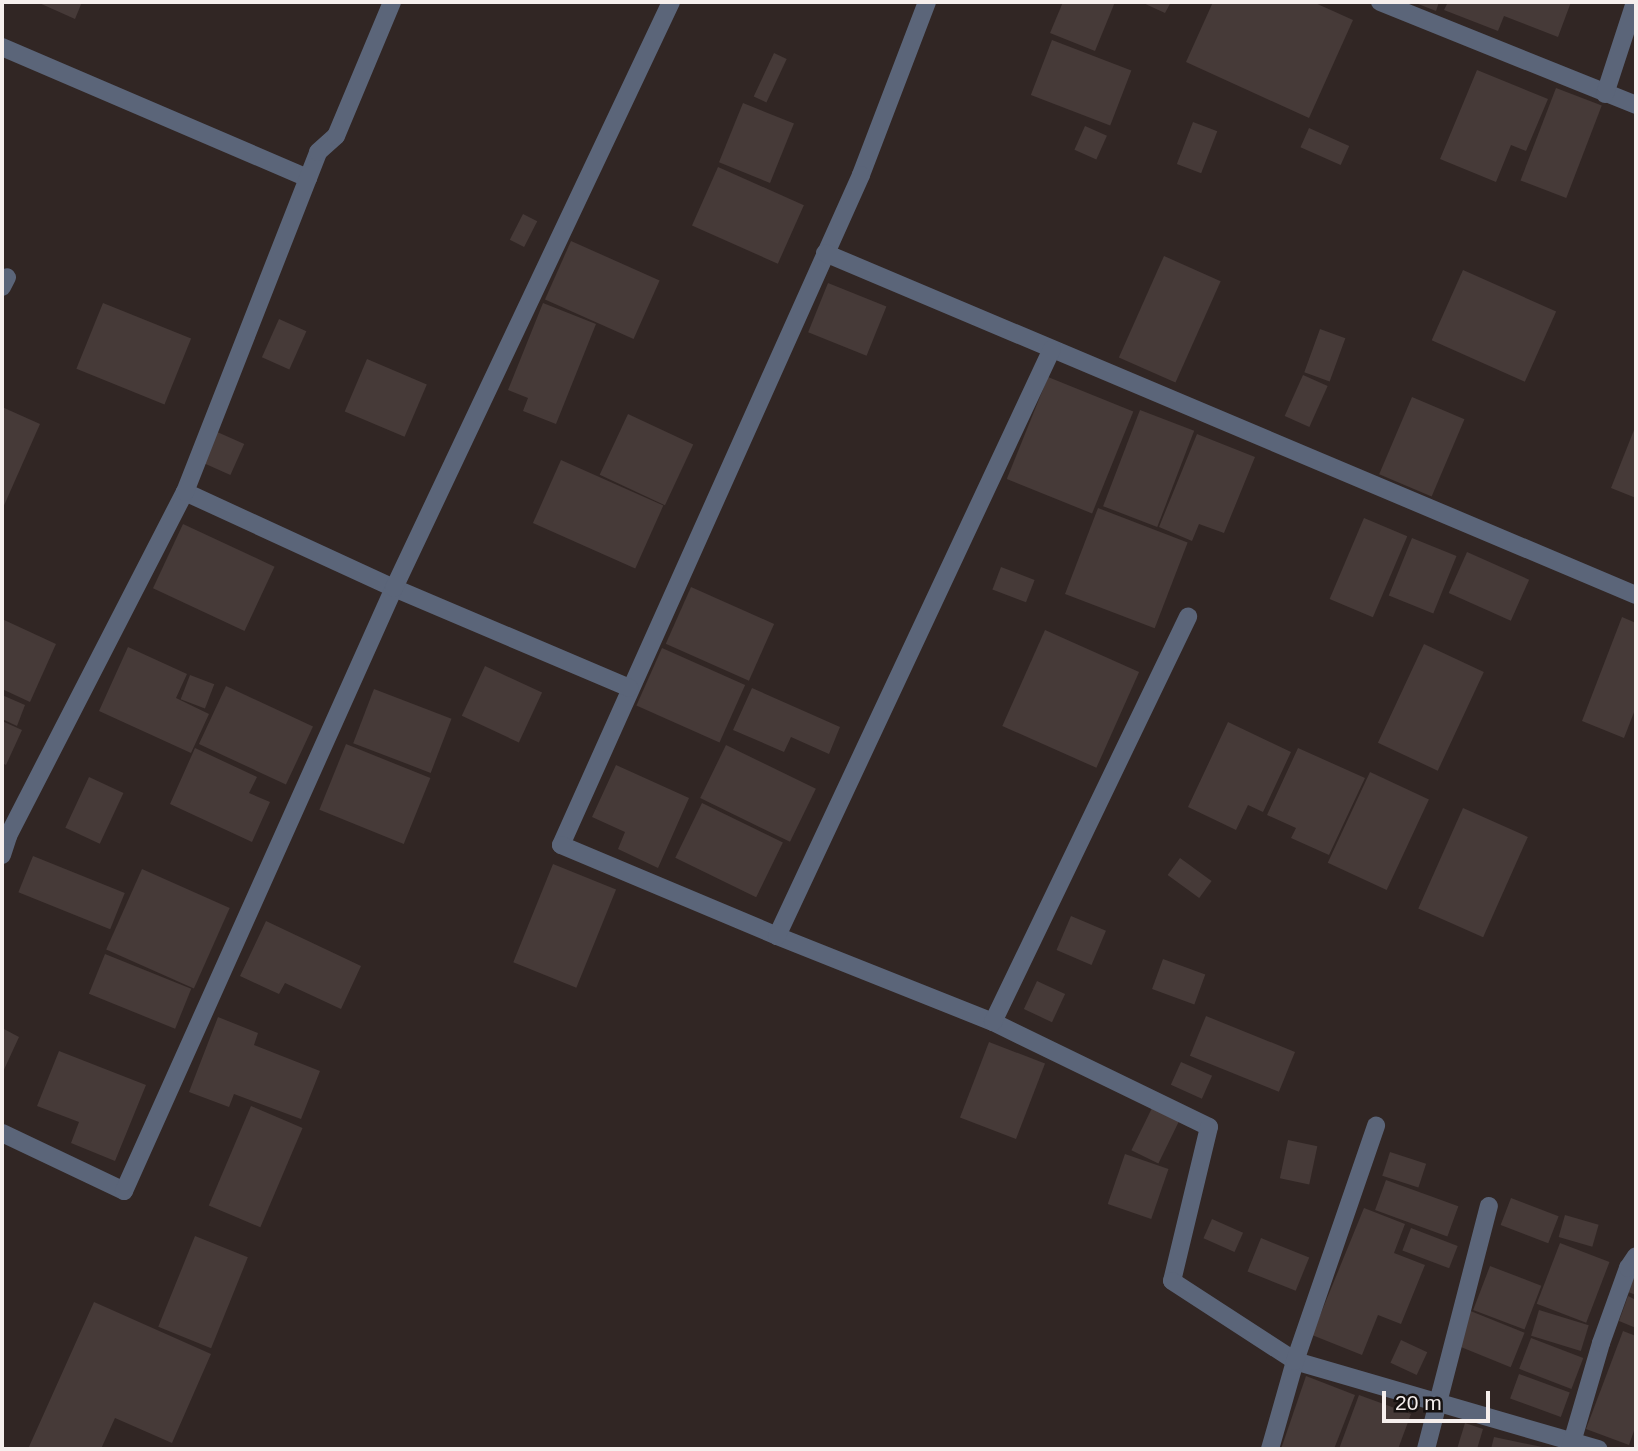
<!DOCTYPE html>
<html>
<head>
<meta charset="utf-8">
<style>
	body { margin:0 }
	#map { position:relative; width:1638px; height:1451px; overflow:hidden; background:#312624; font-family:Helvetica,sans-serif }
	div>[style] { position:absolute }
	.building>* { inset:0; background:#463a38; transform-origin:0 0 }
	.minor>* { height:18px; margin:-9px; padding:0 9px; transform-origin:9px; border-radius:9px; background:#5b6579 }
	span { translate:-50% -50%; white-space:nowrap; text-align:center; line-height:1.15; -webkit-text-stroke:5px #15100f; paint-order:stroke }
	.frame { position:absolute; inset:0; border:4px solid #f6efed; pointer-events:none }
	.scale { position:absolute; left:1382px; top:1391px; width:108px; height:32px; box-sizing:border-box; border:4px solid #f6efed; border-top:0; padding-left:9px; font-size:21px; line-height:24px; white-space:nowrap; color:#f6efed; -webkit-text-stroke:5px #15100f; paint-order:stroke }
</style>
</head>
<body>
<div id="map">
	<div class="building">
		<div style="clip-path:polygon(37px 2px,82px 2px,75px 19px)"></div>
		<div style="clip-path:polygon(1063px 2px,1115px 2px,1095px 51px,1050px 33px)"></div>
		<div style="clip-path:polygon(1141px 2px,1171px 2px,1165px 13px)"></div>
		<div style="clip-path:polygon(1213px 2px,1313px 2px,1353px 20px,1309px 118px,1186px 62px)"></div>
		<div style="clip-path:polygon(1413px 2px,1439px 2px,1436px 11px)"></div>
		<div style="clip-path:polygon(1448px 2px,1571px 2px,1558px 37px,1504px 16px,1498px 31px,1444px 10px)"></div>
		<div style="left:1052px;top:40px;width:85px;height:59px;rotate:21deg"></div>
		<div style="left:774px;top:53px;width:14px;height:48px;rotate:25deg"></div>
		<div style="clip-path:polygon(1477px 70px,1548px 99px,1526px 151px,1511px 145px,1496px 182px,1440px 159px)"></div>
		<div style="left:1556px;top:88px;width:49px;height:99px;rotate:21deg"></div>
		<div style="left:743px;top:103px;width:55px;height:64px;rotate:22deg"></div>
		<div style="left:1193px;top:122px;width:26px;height:45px;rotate:21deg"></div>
		<div style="left:1085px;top:126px;width:24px;height:26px;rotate:24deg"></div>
		<div style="left:1309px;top:128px;width:44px;height:21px;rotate:24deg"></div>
		<div style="left:718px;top:167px;width:94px;height:64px;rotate:24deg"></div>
		<div style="left:523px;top:214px;width:16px;height:29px;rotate:27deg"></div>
		<div style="left:571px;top:241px;width:97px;height:64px;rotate:24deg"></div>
		<div style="left:1164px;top:256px;width:62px;height:111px;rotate:24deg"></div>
		<div style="left:1463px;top:270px;width:102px;height:77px;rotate:24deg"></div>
		<div style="left:828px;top:283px;width:63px;height:53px;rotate:22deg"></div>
		<div style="left:103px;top:303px;width:95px;height:71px;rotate:22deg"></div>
		<div style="clip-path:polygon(543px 303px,596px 324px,556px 424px,523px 411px,528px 398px,508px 390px)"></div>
		<div style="left:279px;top:319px;width:30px;height:42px;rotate:24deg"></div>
		<div style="left:1320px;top:329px;width:27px;height:46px;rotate:20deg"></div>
		<div style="left:367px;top:359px;width:65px;height:57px;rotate:23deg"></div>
		<div style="left:1303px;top:375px;width:27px;height:45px;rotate:24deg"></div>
		<div style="left:1048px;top:377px;width:92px;height:110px;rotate:22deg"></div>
		<div style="left:1412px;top:397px;width:57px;height:84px;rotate:23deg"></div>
		<div style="clip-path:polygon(2px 407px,40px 424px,2px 510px)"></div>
		<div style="left:1140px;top:410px;width:58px;height:103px;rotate:21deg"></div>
		<div style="left:628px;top:414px;width:72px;height:67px;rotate:25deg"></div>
		<div style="clip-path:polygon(1636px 425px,1636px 498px,1611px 488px)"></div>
		<div style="left:215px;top:431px;width:32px;height:34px;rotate:24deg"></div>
		<div style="clip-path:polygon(1197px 434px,1255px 457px,1224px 533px,1199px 524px,1192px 541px,1159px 527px)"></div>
		<div style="left:561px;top:460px;width:112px;height:69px;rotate:24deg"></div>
		<div style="left:1098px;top:508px;width:96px;height:92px;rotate:21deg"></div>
		<div style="left:1364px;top:518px;width:47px;height:88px;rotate:23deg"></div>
		<div style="left:183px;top:524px;width:101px;height:71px;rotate:25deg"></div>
		<div style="left:1412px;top:538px;width:48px;height:62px;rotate:22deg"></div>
		<div style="left:1467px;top:552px;width:68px;height:45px;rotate:24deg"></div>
		<div style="left:1001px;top:567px;width:36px;height:24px;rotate:21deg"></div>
		<div style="left:691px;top:587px;width:91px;height:62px;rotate:24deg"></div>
		<div style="clip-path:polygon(1622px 617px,1636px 623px,1636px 707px,1624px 738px,1582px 721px)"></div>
		<div style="clip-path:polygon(2px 619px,56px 644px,30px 702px,2px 689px)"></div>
		<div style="left:1045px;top:630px;width:103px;height:105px;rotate:24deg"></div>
		<div style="left:1424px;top:644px;width:66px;height:109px;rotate:25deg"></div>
		<div style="clip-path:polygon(128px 647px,187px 674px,176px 698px,209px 714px,191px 753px,99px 711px)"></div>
		<div style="left:662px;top:648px;width:91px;height:63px;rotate:24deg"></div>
		<div style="left:485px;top:666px;width:63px;height:55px;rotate:25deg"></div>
		<div style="left:190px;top:675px;width:26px;height:26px;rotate:21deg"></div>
		<div style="left:226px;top:686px;width:96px;height:64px;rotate:25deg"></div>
		<div style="clip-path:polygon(752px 688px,840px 727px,829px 754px,791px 737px,784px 752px,733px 730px)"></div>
		<div style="left:374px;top:689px;width:83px;height:58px;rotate:21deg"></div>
		<div style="clip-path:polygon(2px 695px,25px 705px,17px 726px,2px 719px)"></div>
		<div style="clip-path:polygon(2px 721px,22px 730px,6px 765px,2px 763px)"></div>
		<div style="clip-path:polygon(1228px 722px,1291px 752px,1263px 812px,1248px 805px,1236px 830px,1188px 807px)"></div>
		<div style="left:346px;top:744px;width:91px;height:71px;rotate:22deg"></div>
		<div style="left:726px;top:745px;width:100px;height:59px;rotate:26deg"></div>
		<div style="clip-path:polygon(195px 748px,257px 777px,249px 793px,270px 802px,252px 842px,170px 804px)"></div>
		<div style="clip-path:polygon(1298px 748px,1365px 778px,1329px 855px,1291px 838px,1296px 828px,1267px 815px)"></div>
		<div style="clip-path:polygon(616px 765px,689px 798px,658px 868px,618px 849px,625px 832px,592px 817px)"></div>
		<div style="left:1370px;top:772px;width:65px;height:100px;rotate:25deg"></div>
		<div style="left:89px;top:777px;width:38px;height:56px;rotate:25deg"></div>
		<div style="left:702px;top:803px;width:90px;height:61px;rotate:26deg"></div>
		<div style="left:1463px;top:808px;width:71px;height:110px;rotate:24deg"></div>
		<div style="left:33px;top:856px;width:99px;height:39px;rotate:22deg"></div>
		<div style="left:1180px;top:858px;width:39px;height:21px;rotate:36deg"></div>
		<div style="left:553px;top:864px;width:68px;height:106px;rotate:22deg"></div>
		<div style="left:142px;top:869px;width:96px;height:88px;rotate:24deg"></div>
		<div style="left:1071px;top:916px;width:38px;height:37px;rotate:23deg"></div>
		<div style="clip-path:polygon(266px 921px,361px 966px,341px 1009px,285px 983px,279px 994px,240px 976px)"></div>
		<div style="left:105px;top:954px;width:93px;height:43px;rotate:22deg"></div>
		<div style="left:1163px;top:959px;width:45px;height:32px;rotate:20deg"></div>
		<div style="left:1037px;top:981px;width:31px;height:31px;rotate:25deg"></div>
		<div style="left:1206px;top:1016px;width:96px;height:43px;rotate:22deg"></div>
		<div style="clip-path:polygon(218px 1017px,258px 1033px,254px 1045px,320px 1071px,301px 1119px,234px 1094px,229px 1107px,189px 1092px)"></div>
		<div style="clip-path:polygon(2px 1028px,19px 1037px,2px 1074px)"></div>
		<div style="left:989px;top:1042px;width:60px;height:81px;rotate:21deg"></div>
		<div style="clip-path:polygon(59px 1051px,146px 1085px,115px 1161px,71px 1143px,79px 1122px,37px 1106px)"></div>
		<div style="left:1181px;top:1062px;width:34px;height:25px;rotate:24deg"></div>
		<div style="left:251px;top:1106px;width:56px;height:108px;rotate:23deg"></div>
		<div style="left:1152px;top:1108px;width:30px;height:47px;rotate:26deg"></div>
		<div style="left:1288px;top:1140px;width:30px;height:39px;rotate:12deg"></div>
		<div style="left:1390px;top:1152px;width:38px;height:25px;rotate:18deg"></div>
		<div style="left:1125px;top:1154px;width:46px;height:53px;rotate:19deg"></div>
		<div style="left:1386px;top:1180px;width:77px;height:32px;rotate:20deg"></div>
		<div style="left:1511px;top:1198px;width:51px;height:29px;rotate:21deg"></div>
		<div style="clip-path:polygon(1364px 1208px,1405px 1224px,1394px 1253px,1425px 1265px,1401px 1324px,1378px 1315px,1362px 1355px,1312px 1335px)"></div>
		<div style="left:1565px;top:1215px;width:35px;height:23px;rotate:16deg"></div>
		<div style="left:1212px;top:1219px;width:34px;height:21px;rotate:24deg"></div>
		<div style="left:1411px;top:1228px;width:50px;height:24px;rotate:21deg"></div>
		<div style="left:195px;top:1236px;width:57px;height:98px;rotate:22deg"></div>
		<div style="left:1261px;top:1238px;width:52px;height:36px;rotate:22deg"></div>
		<div style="left:1560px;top:1243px;width:53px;height:65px;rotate:21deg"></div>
		<div style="left:1490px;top:1266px;width:55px;height:47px;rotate:21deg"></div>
		<div style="clip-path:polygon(1636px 1269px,1636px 1295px,1628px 1292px)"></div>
		<div style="clip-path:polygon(1628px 1296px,1636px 1300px,1636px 1328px,1619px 1321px)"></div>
		<div style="clip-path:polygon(94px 1302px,211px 1354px,172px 1443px,115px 1418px,101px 1449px,28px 1449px)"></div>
		<div style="left:1468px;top:1310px;width:61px;height:37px;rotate:22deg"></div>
		<div style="left:1539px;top:1310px;width:52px;height:27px;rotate:17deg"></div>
		<div style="clip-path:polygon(1623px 1331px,1636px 1336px,1636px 1425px,1629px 1445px,1586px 1429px)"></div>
		<div style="left:1531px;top:1338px;width:56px;height:33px;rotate:21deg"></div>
		<div style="left:1401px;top:1340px;width:29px;height:25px;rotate:25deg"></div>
		<div style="left:1519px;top:1374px;width:54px;height:26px;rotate:20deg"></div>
		<div style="clip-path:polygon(1306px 1376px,1355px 1395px,1334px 1449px,1281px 1449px)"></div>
		<div style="clip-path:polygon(1359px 1395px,1411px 1414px,1398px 1449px,1339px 1449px)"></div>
		<div style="clip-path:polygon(1465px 1423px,1483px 1429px,1477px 1449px,1457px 1449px)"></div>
		<div style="clip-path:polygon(1494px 1437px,1547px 1448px,1547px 1449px,1491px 1449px)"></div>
	</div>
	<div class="minor">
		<div style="left:927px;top:2px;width:185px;rotate:110.9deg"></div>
		<div style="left:861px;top:175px;width:734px;rotate:114.12deg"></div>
		<div style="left:561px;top:845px;width:234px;rotate:22.8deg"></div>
		<div style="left:777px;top:936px;width:232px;rotate:21.7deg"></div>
		<div style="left:993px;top:1022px;width:240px;rotate:25.9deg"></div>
		<div style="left:1209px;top:1127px;width:158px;rotate:103.5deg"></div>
		<div style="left:1172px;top:1281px;width:147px;rotate:33deg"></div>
		<div style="left:1295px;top:1361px;width:316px;rotate:16.2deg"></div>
		<div style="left:1380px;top:2px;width:276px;rotate:21.9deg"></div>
		<div style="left:2px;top:47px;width:333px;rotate:23.2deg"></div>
		<div style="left:1605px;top:94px;width:97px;rotate:-71.9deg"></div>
		<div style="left:825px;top:253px;width:880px;rotate:22.87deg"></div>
		<div style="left:2px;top:287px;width:11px;rotate:-63deg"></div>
		<div style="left:185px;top:492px;width:230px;rotate:24.7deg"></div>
		<div style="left:394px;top:588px;width:256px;rotate:23deg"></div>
		<div style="left:2px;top:855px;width:20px;rotate:-72deg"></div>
		<div style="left:8px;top:836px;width:387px;rotate:-62.8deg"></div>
		<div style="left:185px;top:492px;width:365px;rotate:-68.6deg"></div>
		<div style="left:318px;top:152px;width:24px;rotate:-42deg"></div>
		<div style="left:336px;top:136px;width:145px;rotate:-67.3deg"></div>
		<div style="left:777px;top:936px;width:648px;rotate:-64.9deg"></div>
		<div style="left:993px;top:1022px;width:450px;rotate:-64.3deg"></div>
		<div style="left:2px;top:1133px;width:135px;rotate:25.4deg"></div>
		<div style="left:124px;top:1191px;width:661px;rotate:-65.88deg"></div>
		<div style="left:394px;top:588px;width:648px;rotate:-64.7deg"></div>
		<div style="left:1270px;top:1449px;width:91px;rotate:-74.1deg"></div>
		<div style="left:1295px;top:1361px;width:249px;rotate:-71deg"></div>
		<div style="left:1426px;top:1449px;width:251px;rotate:-75.5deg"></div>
		<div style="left:1570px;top:1449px;width:110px;rotate:-73.7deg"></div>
		<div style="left:1601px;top:1343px;width:80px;rotate:-70.2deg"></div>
		<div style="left:1628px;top:1268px;width:14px;rotate:-56deg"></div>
	</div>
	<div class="frame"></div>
	<div class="scale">20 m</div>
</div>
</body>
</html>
